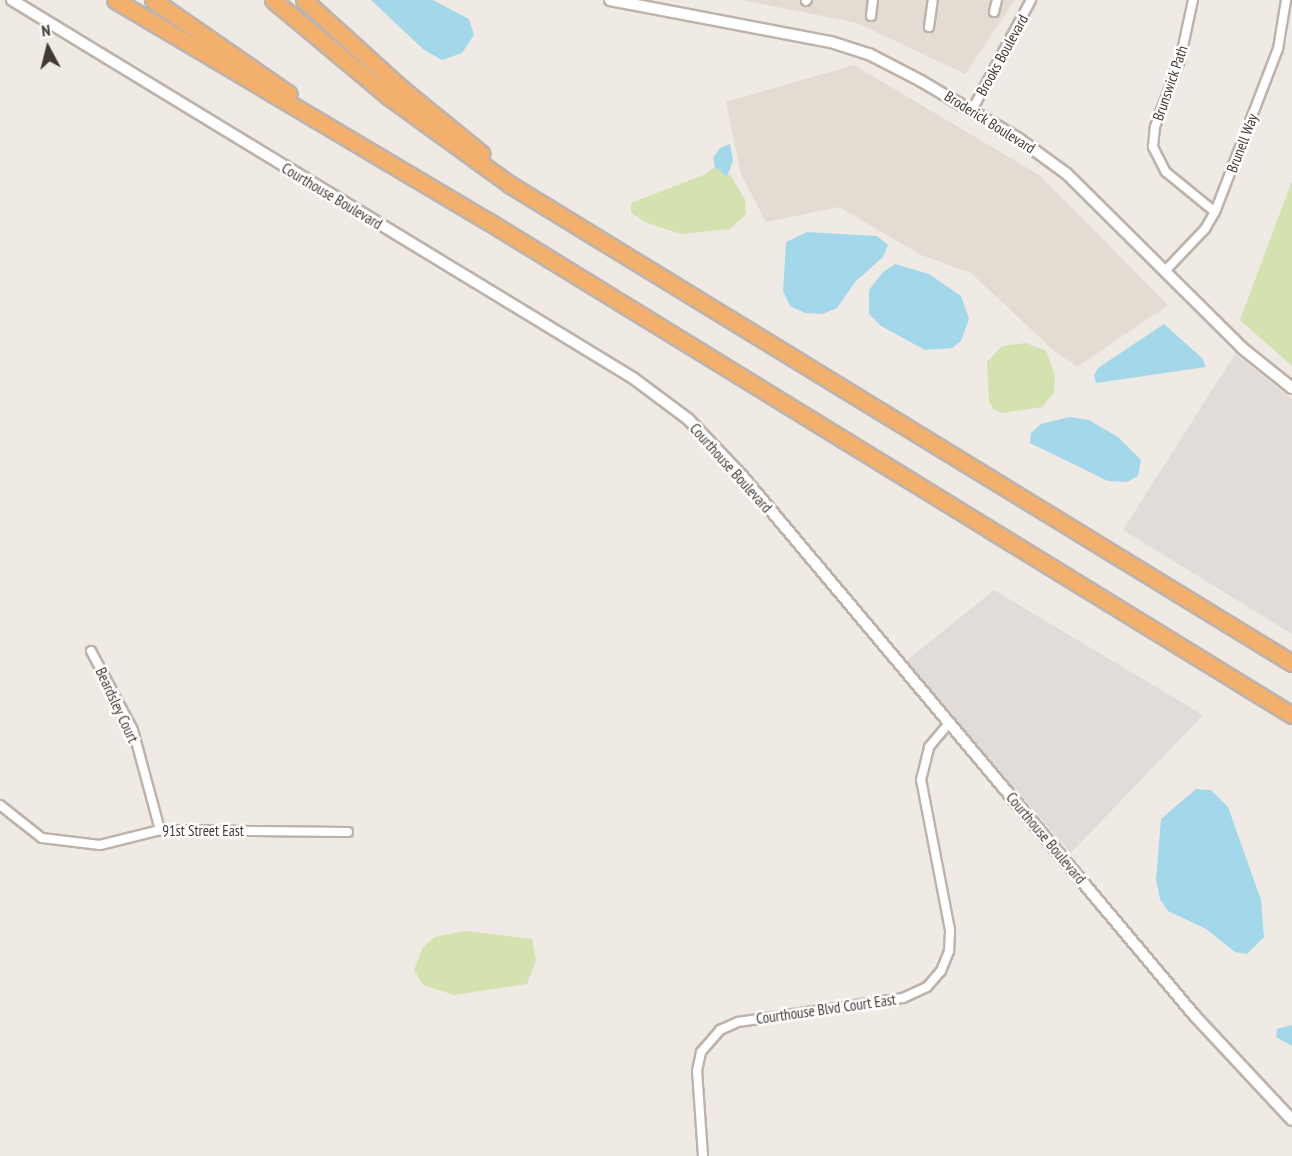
<!DOCTYPE html>
<html>
<head>
<meta charset="utf-8">
<style>
	body { margin:0 }
	#map { position:relative; width:1292px; height:1156px; overflow:hidden; background:#f0eae4; font-family:"PT Sans Narrow",sans-serif }
	div>[style] { position:absolute }
	.residential>* { inset:0; background:#e4dbd2 }
	.industrial>* { inset:0; background:#e2dcd9 }
	.green>* { inset:0; background:#d3e2af }
	.water>* { inset:0; background:#a3d8ea }
	.roads { filter:drop-shadow(2px 0 #beb3aa) drop-shadow(-2px 0 #beb3aa) drop-shadow(0 2px #beb3aa) drop-shadow(0 -2px #beb3aa) }
	.minor>* { height:8px; margin:-4px; padding:0 4px; transform-origin:4px; border-radius:4px; background:#fff }
	.tertiary>* { height:10px; margin:-5px; padding:0 5px; transform-origin:5px; border-radius:5px; background:#fff }
	.motorway>* { height:15px; margin:-7.5px; padding:0 7.5px; transform-origin:7.5px; border-radius:7.5px; background:#f3b06c }
	span { translate:-50% -50%; white-space:nowrap; text-align:center; line-height:1.15; -webkit-text-stroke:5px #fff; paint-order:stroke }
	.street-label { font-size:15px; color:#423a34 }
	.north { position:absolute; left:18px; top:18px; width:60px; height:60px; -webkit-text-stroke:4px #fff; paint-order:stroke; rotate:353deg; font-size:16px; font-weight:700; line-height:24px; text-align:center; color:#423a34 }
	.north::after { content:''; display:block; margin:auto; width:21px; height:27px; background:#423a34; clip-path:polygon(50% 0,100% 100%,50% 72%,0 100%) }
</style>
</head>
<body>
<div id="map">
	<div class="residential">
		<div style="clip-path:polygon(742px 0,1015px 0,965px 74px,857px 23px)"></div>
		<div style="clip-path:polygon(854px 65px,1039px 175px,1168px 305px,1077px 367px,1052px 349px,971px 273px,921px 255px,839px 207px,766px 222px,741px 174px,726px 102px)"></div>
	</div>
	<div class="industrial">
		<div style="clip-path:polygon(1235px 354px,1292px 399px,1292px 634px,1123px 530px)"></div>
		<div style="clip-path:polygon(994px 590px,1203px 715px,1071px 853px,905px 662px)"></div>
	</div>
	<div class="green">
		<div style="clip-path:polygon(715px 167px,727px 177px,730px 174px,745px 200px,746px 214px,730px 229px,681px 234px,647px 223px,631px 213px,631px 203px,706px 174px)"></div>
		<div style="clip-path:polygon(1292px 181px,1292px 366px,1240px 320px)"></div>
		<div style="clip-path:polygon(1026px 343px,1046px 351px,1055px 375px,1054px 393px,1042px 407px,1002px 413px,993px 409px,989px 401px,987px 362px,1002px 346px)"></div>
		<div style="clip-path:polygon(465px 931px,532px 939px,536px 960px,527px 984px,454px 995px,423px 985px,414px 970px,423px 947px,435px 937px)"></div>
	</div>
	<div class="water">
		<div style="clip-path:polygon(371px 0,433px 0,469px 19px,474px 35px,462px 53px,442px 60px,424px 50px)"></div>
		<div style="clip-path:polygon(730px 144px,733px 160px,727px 177px,715px 167px,713px 158px,720px 148px)"></div>
		<div style="clip-path:polygon(807px 232px,877px 236px,888px 245px,883px 257px,855px 282px,837px 308px,822px 314px,805px 313px,790px 306px,783px 291px,786px 242px)"></div>
		<div style="clip-path:polygon(895px 264px,929px 274px,961px 296px,969px 319px,961px 341px,952px 348px,925px 350px,881px 326px,869px 314px,869px 290px,883px 272px)"></div>
		<div style="clip-path:polygon(1164px 324px,1202px 358px,1206px 367px,1096px 383px,1094px 375px,1098px 368px)"></div>
		<div style="clip-path:polygon(1070px 417px,1089px 420px,1118px 437px,1141px 460px,1138px 476px,1127px 482px,1108px 481px,1030px 443px,1031px 433px,1041px 424px)"></div>
		<div style="clip-path:polygon(1196px 789px,1211px 790px,1228px 807px,1261px 900px,1264px 937px,1247px 954px,1235px 952px,1206px 929px,1168px 911px,1160px 899px,1156px 880px,1161px 819px)"></div>
		<div style="clip-path:polygon(1292px 1025px,1292px 1046px,1276px 1037px,1277px 1029px)"></div>
	</div>
	<div class="roads">
		<div class="minor">
			<div style="left:1193px;top:0;width:61px;rotate:102.2deg"></div>
			<div style="left:1180px;top:60px;width:72px;rotate:110.5deg"></div>
			<div style="left:1155px;top:127px;width:20px;rotate:96deg"></div>
			<div style="left:1153px;top:147px;width:28px;rotate:63deg"></div>
			<div style="left:1166px;top:172px;width:63px;rotate:39.2deg"></div>
			<div style="left:806px;top:1px;width:1px;rotate:-45deg"></div>
			<div style="left:994px;top:12px;width:12px;rotate:-76deg"></div>
			<div style="left:871px;top:16px;width:16px;rotate:-83deg"></div>
			<div style="left:929px;top:27px;width:27px;rotate:-82deg"></div>
			<div style="left:972px;top:110px;width:125px;rotate:-61.8deg"></div>
			<div style="left:1165px;top:271px;width:58px;rotate:-46.4deg"></div>
			<div style="left:1205px;top:229px;width:20px;rotate:-60deg"></div>
			<div style="left:1215px;top:212px;width:175px;rotate:-68.9deg"></div>
			<div style="left:1278px;top:49px;width:50px;rotate:-80.7deg"></div>
			<div style="left:91px;top:651px;width:89px;rotate:62deg"></div>
			<div style="left:133px;top:730px;width:104px;rotate:74.9deg"></div>
			<div style="left:0;top:805px;width:53px;rotate:38.2deg"></div>
			<div style="left:42px;top:838px;width:58px;rotate:6.9deg"></div>
			<div style="left:100px;top:845px;width:62px;rotate:-14deg"></div>
			<div style="left:160px;top:830px;width:188px;rotate:0.6deg"></div>
			<div style="left:703px;top:1156px;width:85px;rotate:-94deg"></div>
			<div style="left:697px;top:1071px;width:19px;rotate:-78deg"></div>
			<div style="left:701px;top:1052px;width:29px;rotate:-49deg"></div>
			<div style="left:720px;top:1030px;width:20px;rotate:-24deg"></div>
			<div style="left:738px;top:1022px;width:167px;rotate:-8.3deg"></div>
			<div style="left:903px;top:998px;width:26px;rotate:-25deg"></div>
			<div style="left:927px;top:987px;width:21px;rotate:-49deg"></div>
			<div style="left:941px;top:971px;width:22px;rotate:-68deg"></div>
			<div style="left:949px;top:951px;width:21px;rotate:-87deg"></div>
			<div style="left:950px;top:930px;width:153px;rotate:-100.9deg"></div>
			<div style="left:921px;top:780px;width:34px;rotate:-76deg"></div>
			<div style="left:929px;top:747px;width:31px;rotate:-50deg"></div>
		</div>
		<div class="tertiary">
			<div style="left:12px;top:0;width:727px;rotate:31.33deg"></div>
			<div style="left:633px;top:378px;width:69px;rotate:36.7deg"></div>
			<div style="left:688px;top:419px;width:80px;rotate:46.5deg"></div>
			<div style="left:743px;top:477px;width:703px;rotate:50.02deg"></div>
			<div style="left:1195px;top:1016px;width:142px;rotate:47deg"></div>
			<div style="left:610px;top:0;width:225px;rotate:10.8deg"></div>
			<div style="left:831px;top:42px;width:40px;rotate:18deg"></div>
			<div style="left:869px;top:54px;width:59px;rotate:27.4deg"></div>
			<div style="left:921px;top:81px;width:114px;rotate:30.6deg"></div>
			<div style="left:1019px;top:139px;width:59px;rotate:36.1deg"></div>
			<div style="left:1067px;top:174px;width:247px;rotate:44.8deg"></div>
			<div style="left:1242px;top:348px;width:64px;rotate:38.7deg"></div>
		</div>
		<div class="motorway">
			<div style="left:115px;top:0;width:431px;rotate:30.7deg"></div>
			<div style="left:486px;top:220px;width:946px;rotate:31.56deg"></div>
			<div style="left:153px;top:0;width:165px;rotate:34.7deg"></div>
			<div style="left:273px;top:0;width:151px;rotate:39.9deg"></div>
			<div style="left:389px;top:97px;width:148px;rotate:35.9deg"></div>
			<div style="left:509px;top:184px;width:918px;rotate:31.46deg"></div>
			<div style="left:304px;top:0;width:131px;rotate:42.2deg"></div>
			<div style="left:401px;top:88px;width:104px;rotate:39.2deg"></div>
		</div>
	</div>
	<div class="street-label">
		<span style="left:1002px;top:55px;rotate:-61deg">Brooks Boulevard</span>
		<span style="left:1170px;top:83px;rotate:-71deg">Brunswick Path</span>
		<span style="left:990px;top:122px;rotate:32deg">Broderick Boulevard</span>
		<span style="left:1242px;top:143px;rotate:-69deg">Brunell Way</span>
		<span style="left:332px;top:196px;rotate:31deg">Courthouse Boulevard</span>
		<span style="left:731px;top:468px;rotate:48deg">Courthouse Boulevard</span>
		<span style="left:117px;top:705px;rotate:65deg">Beardsley Court</span>
		<span style="left:203px;top:831px">91st Street East</span>
		<span style="left:1046px;top:838px;rotate:50deg">Courthouse Boulevard</span>
		<span style="left:826px;top:1009px;rotate:-8deg">Courthouse Blvd Court East</span>
	</div>
	<div class="north">N</div>
</div>
</body>
</html>
